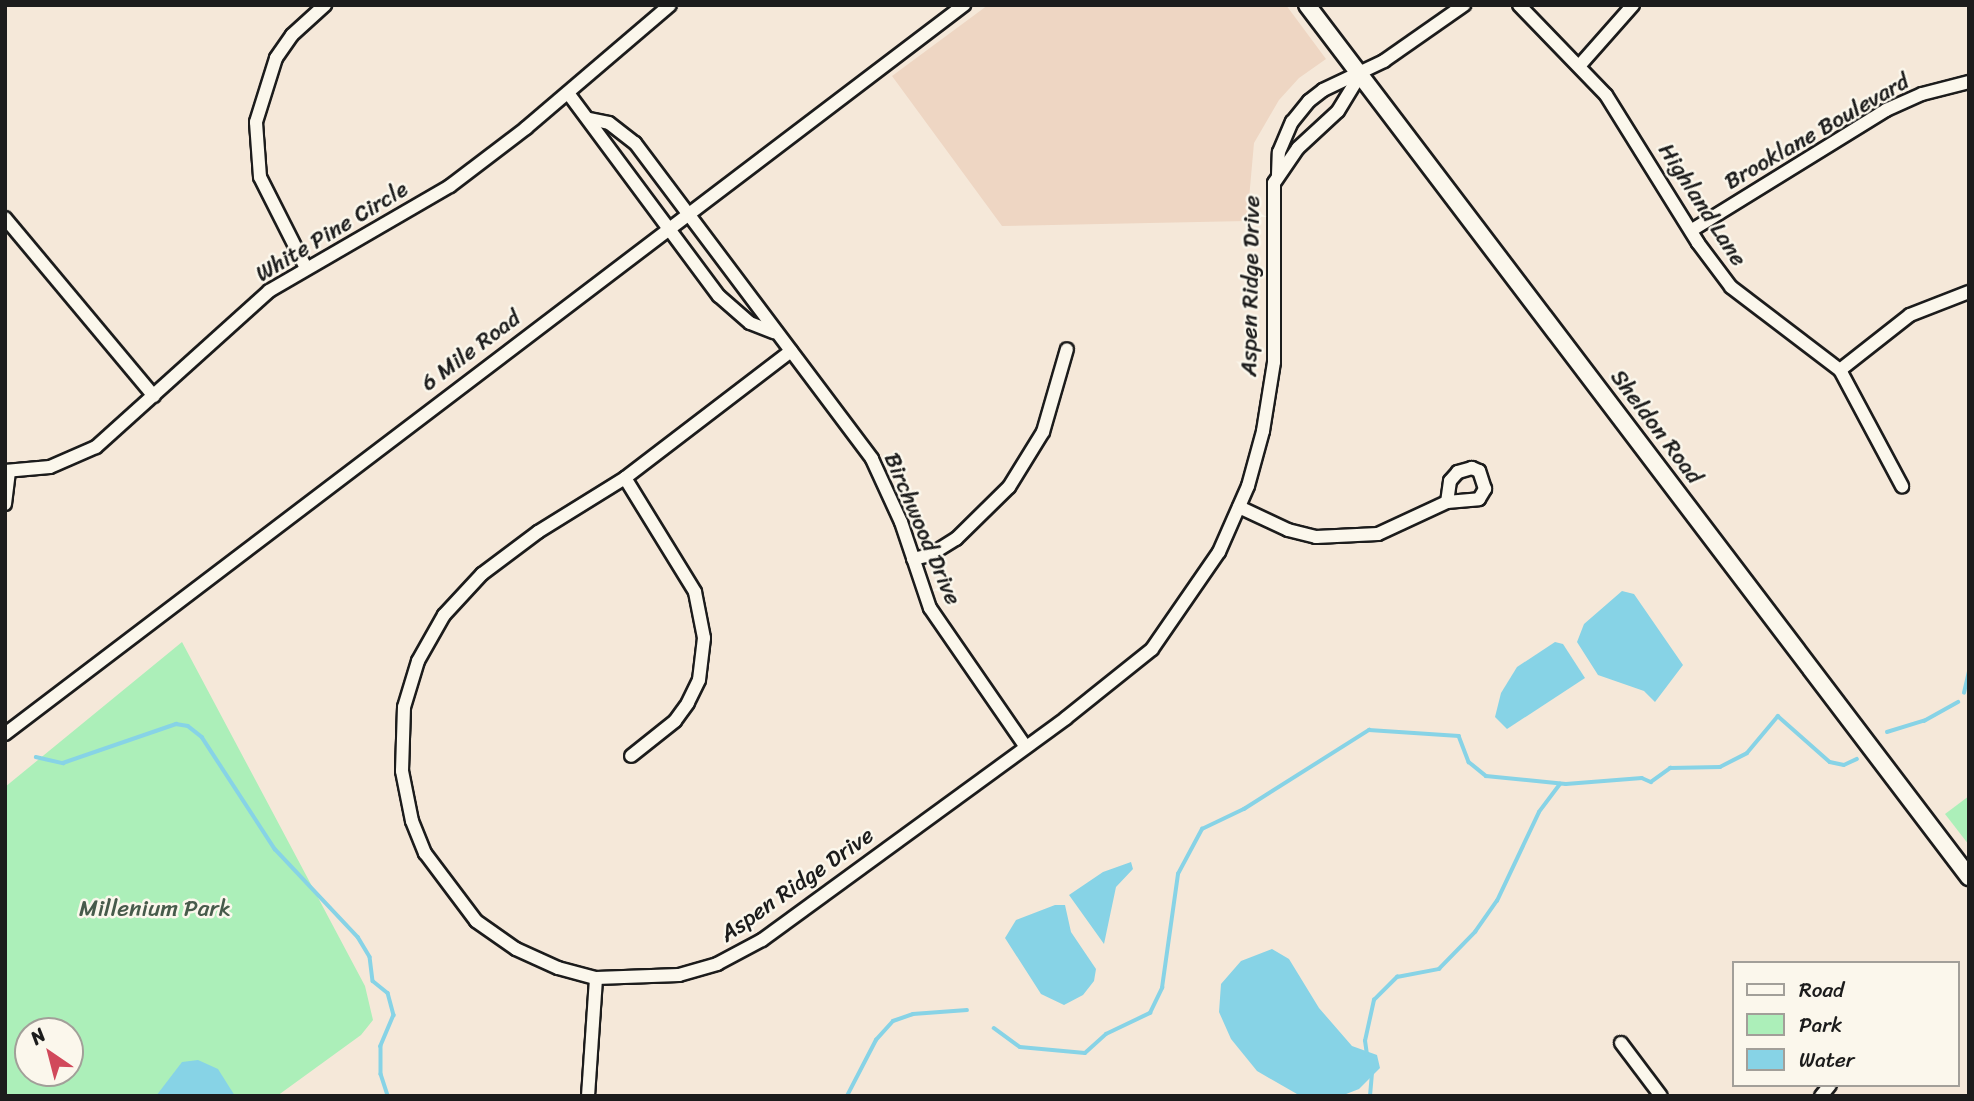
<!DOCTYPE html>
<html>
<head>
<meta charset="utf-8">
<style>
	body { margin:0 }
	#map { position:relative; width:1974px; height:1101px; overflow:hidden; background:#f5e8d9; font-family:Sriracha,sans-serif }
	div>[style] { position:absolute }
	.built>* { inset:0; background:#eed6c3 }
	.green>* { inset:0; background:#acefb9 }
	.water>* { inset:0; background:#87d3e6 }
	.stream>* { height:3.5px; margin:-1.75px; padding:0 1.75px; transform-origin:1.75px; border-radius:1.75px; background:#87d3e6 }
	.roads { filter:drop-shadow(2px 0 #1c1c1c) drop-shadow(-2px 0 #1c1c1c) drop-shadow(0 2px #1c1c1c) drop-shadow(0 -2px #1c1c1c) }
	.minor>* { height:12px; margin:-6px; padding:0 6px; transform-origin:6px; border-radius:6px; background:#fbf7ec }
	.major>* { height:16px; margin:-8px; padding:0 8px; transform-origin:8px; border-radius:8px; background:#fbf7ec }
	span { translate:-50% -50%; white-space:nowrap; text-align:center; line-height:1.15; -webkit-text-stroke:5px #fbf7ec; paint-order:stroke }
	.street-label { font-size:23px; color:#1c1c1c }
	.park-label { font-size:23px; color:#475b4b }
	.frame { position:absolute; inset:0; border:7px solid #1c1c1c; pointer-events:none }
	.legend { position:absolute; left:1732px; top:961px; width:228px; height:126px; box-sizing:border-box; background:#fbf7ec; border:2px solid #a29f99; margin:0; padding:9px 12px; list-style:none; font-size:21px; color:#1c1c1c }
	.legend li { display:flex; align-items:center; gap:14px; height:35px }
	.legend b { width:35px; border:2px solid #a29f99 }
	.north { position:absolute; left:14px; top:1017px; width:70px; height:70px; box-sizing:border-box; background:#fbf7ec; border:2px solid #a29f99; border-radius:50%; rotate:325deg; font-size:19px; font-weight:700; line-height:28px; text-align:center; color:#1c1c1c }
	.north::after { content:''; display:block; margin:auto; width:24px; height:32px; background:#d1495b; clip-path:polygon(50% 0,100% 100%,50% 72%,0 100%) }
</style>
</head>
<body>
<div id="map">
	<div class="built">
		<div style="clip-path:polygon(988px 5px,1286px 5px,1326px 59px,1299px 78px,1279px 100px,1254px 143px,1247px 221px,1002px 226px,892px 76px)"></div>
	</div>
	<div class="green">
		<div style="clip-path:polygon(evenodd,182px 642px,365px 986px,373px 1020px,361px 1035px,277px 1096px,5px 1096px,5px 787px,182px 642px,28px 1031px,70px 1031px,70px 1073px,28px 1073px,28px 1031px)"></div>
		<div style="clip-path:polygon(1969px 796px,1969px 845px,1945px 814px)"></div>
	</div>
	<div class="water">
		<div style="clip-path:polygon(1622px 591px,1634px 594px,1683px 665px,1655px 702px,1644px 691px,1598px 675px,1577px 642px,1584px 624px)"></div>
		<div style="clip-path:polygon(1555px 642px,1563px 644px,1585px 678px,1507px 729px,1495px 717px,1501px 693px,1517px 667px)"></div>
		<div style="clip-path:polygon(1131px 862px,1133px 869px,1116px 887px,1104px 944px,1069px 895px,1103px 872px)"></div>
		<div style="clip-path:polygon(1055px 905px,1065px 905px,1071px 932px,1096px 969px,1094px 981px,1083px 995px,1064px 1005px,1041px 994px,1005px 938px,1016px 920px)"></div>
		<div style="clip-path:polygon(1272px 949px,1289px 959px,1319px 1008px,1352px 1046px,1377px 1055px,1380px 1068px,1359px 1089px,1341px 1096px,1297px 1094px,1257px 1071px,1231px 1039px,1219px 1012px,1221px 984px,1241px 961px)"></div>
		<div style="clip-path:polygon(198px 1060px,218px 1069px,235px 1096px,156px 1096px,182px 1062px)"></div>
	</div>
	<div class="stream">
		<div style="left:1964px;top:693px;width:22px;rotate:-77deg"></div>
		<div style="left:1887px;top:732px;width:39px;rotate:-17deg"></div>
		<div style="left:1924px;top:721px;width:39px;rotate:-29deg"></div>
		<div style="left:36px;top:757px;width:28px;rotate:13deg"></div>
		<div style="left:63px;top:763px;width:120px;rotate:-19deg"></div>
		<div style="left:176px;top:724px;width:12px;rotate:9deg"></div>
		<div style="left:188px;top:726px;width:18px;rotate:38deg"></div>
		<div style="left:202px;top:737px;width:134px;rotate:56.9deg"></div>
		<div style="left:275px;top:849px;width:121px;rotate:46.7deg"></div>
		<div style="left:358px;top:937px;width:23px;rotate:59deg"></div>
		<div style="left:370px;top:957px;width:24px;rotate:83deg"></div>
		<div style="left:373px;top:981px;width:19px;rotate:39deg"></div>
		<div style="left:388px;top:993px;width:23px;rotate:75deg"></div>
		<div style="left:394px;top:1015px;width:34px;rotate:113deg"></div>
		<div style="left:381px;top:1046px;width:28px;rotate:90deg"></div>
		<div style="left:381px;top:1074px;width:23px;rotate:72deg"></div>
		<div style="left:994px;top:1028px;width:32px;rotate:36deg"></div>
		<div style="left:1020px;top:1047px;width:65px;rotate:5.3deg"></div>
		<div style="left:1085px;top:1053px;width:28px;rotate:-42deg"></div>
		<div style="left:1106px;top:1034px;width:49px;rotate:-25.5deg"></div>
		<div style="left:1150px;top:1013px;width:28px;rotate:-64deg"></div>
		<div style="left:1162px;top:988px;width:115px;rotate:-82deg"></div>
		<div style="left:1178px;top:874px;width:51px;rotate:-61.9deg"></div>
		<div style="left:1202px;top:829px;width:47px;rotate:-25.5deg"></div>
		<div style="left:1244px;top:809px;width:148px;rotate:-32.3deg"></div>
		<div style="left:1369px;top:730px;width:90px;rotate:3.8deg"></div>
		<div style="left:1459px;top:736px;width:28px;rotate:69deg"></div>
		<div style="left:1469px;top:762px;width:22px;rotate:39deg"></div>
		<div style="left:1486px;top:776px;width:80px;rotate:5.7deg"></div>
		<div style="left:1566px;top:784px;width:76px;rotate:-4.5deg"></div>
		<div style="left:1642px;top:778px;width:10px;rotate:24deg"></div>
		<div style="left:1651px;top:782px;width:24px;rotate:-36deg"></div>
		<div style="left:1670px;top:768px;width:50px;rotate:-1.1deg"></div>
		<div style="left:1720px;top:767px;width:30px;rotate:-27deg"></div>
		<div style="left:1747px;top:753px;width:48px;rotate:-50deg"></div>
		<div style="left:1778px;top:716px;width:69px;rotate:41.5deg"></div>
		<div style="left:1830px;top:762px;width:14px;rotate:12deg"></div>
		<div style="left:1844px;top:765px;width:14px;rotate:-25deg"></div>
		<div style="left:1367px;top:1055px;width:14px;rotate:-98deg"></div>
		<div style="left:1365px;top:1041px;width:42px;rotate:-77.6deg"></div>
		<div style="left:1374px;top:1000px;width:33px;rotate:-45deg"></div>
		<div style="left:1397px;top:977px;width:43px;rotate:-10.8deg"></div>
		<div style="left:1439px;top:969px;width:52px;rotate:-45.8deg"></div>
		<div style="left:1475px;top:932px;width:38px;rotate:-55deg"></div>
		<div style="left:1497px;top:901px;width:98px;rotate:-64.7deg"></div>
		<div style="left:1539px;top:812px;width:35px;rotate:-53deg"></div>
		<div style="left:847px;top:1096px;width:63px;rotate:-62.6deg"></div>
		<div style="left:876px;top:1040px;width:25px;rotate:-48deg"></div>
		<div style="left:893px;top:1021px;width:21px;rotate:-19deg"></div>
		<div style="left:913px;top:1014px;width:54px;rotate:-4.2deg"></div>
		<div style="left:1370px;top:1096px;width:24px;rotate:-85deg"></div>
	</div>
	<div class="roads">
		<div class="minor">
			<div style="left:1519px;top:5px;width:125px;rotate:46deg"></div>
			<div style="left:1606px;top:95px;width:174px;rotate:58.1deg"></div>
			<div style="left:1698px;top:243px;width:55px;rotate:53.1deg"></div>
			<div style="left:1731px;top:287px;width:137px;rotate:37.3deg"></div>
			<div style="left:1840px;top:370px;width:132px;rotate:61.9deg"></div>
			<div style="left:1580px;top:65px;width:80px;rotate:-48.5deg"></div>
			<div style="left:568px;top:93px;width:253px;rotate:53.4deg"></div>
			<div style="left:719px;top:296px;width:41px;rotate:41.1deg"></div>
			<div style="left:750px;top:323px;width:26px;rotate:21deg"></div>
			<div style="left:590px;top:119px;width:19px;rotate:12deg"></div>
			<div style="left:609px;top:123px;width:33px;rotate:38deg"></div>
			<div style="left:635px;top:143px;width:395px;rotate:53.1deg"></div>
			<div style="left:872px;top:459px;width:69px;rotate:65.3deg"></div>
			<div style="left:901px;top:522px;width:91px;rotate:71.4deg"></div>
			<div style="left:930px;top:608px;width:169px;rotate:55.4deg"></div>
			<div style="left:1278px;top:175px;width:23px;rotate:-88deg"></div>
			<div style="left:1279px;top:152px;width:33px;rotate:-67deg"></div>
			<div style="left:1292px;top:122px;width:27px;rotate:-51deg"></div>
			<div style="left:1309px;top:101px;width:18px;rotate:-38deg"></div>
			<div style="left:1323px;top:90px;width:68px;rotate:-25.4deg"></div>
			<div style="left:1384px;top:61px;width:98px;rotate:-35deg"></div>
			<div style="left:5px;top:218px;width:232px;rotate:50.1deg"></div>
			<div style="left:1692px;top:230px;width:228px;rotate:-31.7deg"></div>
			<div style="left:1886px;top:110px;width:39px;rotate:-24deg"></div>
			<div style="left:1922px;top:94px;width:49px;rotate:-14.3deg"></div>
			<div style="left:306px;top:268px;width:102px;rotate:-116.8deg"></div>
			<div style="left:260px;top:177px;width:55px;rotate:-94.2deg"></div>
			<div style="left:256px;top:122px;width:67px;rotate:-72.6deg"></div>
			<div style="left:276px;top:58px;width:28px;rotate:-55deg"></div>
			<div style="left:292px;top:35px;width:45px;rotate:-42.3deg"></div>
			<div style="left:791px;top:351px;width:209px;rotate:142.6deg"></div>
			<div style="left:625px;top:478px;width:102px;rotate:148.2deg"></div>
			<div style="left:538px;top:532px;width:70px;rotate:143.1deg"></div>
			<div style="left:482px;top:574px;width:56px;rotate:132.8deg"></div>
			<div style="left:444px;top:615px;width:53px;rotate:119.5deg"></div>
			<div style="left:418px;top:661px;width:48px;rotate:106.9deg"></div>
			<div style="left:404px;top:707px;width:64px;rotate:91.8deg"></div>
			<div style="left:402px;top:771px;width:51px;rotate:78.7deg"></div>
			<div style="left:412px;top:821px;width:35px;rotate:68deg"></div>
			<div style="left:425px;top:853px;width:85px;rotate:53.1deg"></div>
			<div style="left:476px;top:921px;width:49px;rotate:35deg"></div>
			<div style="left:516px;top:949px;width:46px;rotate:24.3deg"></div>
			<div style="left:558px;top:968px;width:39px;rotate:15deg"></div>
			<div style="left:596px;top:978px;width:83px;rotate:-2.1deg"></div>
			<div style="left:679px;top:975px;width:40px;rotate:-16deg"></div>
			<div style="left:717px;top:964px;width:51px;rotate:-28.1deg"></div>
			<div style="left:762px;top:940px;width:376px;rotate:-36.1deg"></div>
			<div style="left:1066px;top:718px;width:110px;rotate:-38.7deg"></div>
			<div style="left:1152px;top:649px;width:118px;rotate:-55.4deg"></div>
			<div style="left:1219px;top:552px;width:72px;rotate:-66.3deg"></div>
			<div style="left:1248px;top:486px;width:57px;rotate:-74.7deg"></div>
			<div style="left:1263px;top:431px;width:70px;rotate:-80.9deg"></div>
			<div style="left:1274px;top:362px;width:179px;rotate:-90deg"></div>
			<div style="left:1274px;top:183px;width:42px;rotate:-55.6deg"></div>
			<div style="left:1298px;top:148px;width:54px;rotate:-42.8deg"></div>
			<div style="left:1338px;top:111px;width:42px;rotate:-58.6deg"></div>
			<div style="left:1840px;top:370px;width:89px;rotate:-38.2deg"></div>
			<div style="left:1910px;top:315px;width:63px;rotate:-21.3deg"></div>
			<div style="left:5px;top:471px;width:45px;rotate:-5.1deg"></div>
			<div style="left:50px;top:467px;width:50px;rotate:-23.5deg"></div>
			<div style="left:96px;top:447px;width:233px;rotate:-42deg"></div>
			<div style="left:269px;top:291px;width:209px;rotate:-30.1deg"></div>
			<div style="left:450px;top:186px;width:96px;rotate:-37.3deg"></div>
			<div style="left:526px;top:128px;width:189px;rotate:-40.5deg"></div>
			<div style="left:625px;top:478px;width:134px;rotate:58.4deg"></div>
			<div style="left:695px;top:592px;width:47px;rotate:78.9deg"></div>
			<div style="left:704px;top:638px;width:42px;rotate:96.8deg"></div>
			<div style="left:699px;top:680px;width:25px;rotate:116deg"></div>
			<div style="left:688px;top:703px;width:22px;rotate:126deg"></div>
			<div style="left:675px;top:721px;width:56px;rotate:141.5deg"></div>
			<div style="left:5px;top:504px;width:32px;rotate:-83deg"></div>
			<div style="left:1239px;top:507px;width:54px;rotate:25.1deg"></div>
			<div style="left:1288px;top:530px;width:29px;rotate:14deg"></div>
			<div style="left:1316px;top:537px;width:62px;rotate:-2.8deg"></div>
			<div style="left:1378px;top:534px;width:76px;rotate:-24.9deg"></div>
			<div style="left:1447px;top:502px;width:32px;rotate:-5deg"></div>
			<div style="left:1479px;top:499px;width:12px;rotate:-59deg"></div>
			<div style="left:1485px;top:489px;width:19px;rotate:-108deg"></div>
			<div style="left:1479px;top:471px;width:8px;rotate:-157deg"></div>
			<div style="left:1472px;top:468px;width:15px;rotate:164deg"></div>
			<div style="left:1458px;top:472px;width:12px;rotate:132deg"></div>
			<div style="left:1450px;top:481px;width:21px;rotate:98deg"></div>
			<div style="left:913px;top:559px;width:17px;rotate:-13deg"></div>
			<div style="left:930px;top:555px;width:31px;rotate:-32deg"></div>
			<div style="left:956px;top:539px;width:74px;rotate:-44.5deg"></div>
			<div style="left:1009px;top:487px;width:65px;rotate:-58.3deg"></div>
			<div style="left:1043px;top:432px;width:86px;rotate:-73.9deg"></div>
			<div style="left:5px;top:734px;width:1205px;rotate:-37.24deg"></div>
			<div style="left:1621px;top:1043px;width:66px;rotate:53deg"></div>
			<div style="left:588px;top:1096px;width:118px;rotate:-86.1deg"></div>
			<div style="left:1821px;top:1096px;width:14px;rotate:-51deg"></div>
		</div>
		<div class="major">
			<div style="left:1307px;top:5px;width:1095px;rotate:52.8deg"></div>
		</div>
	</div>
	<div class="street-label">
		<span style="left:1817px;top:132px;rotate:-30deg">Brooklane Boulevard</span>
		<span style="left:1702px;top:205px;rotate:57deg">Highland Lane</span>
		<span style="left:332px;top:232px;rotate:-31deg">White Pine Circle</span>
		<span style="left:1251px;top:286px;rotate:-89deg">Aspen Ridge Drive</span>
		<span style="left:471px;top:351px;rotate:-37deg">6 Mile Road</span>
		<span style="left:1656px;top:427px;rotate:53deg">Sheldon Road</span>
		<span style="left:922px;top:529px;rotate:67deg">Birchwood Drive</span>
		<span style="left:797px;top:885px;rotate:-35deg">Aspen Ridge Drive</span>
	</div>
	<div class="park-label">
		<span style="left:155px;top:909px">Millenium Park</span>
	</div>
	<div class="frame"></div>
	<ul class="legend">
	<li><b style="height:9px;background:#fbf7ec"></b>Road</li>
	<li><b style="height:19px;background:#acefb9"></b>Park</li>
	<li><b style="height:19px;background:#87d3e6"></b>Water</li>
	</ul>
	<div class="north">N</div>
</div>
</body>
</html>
